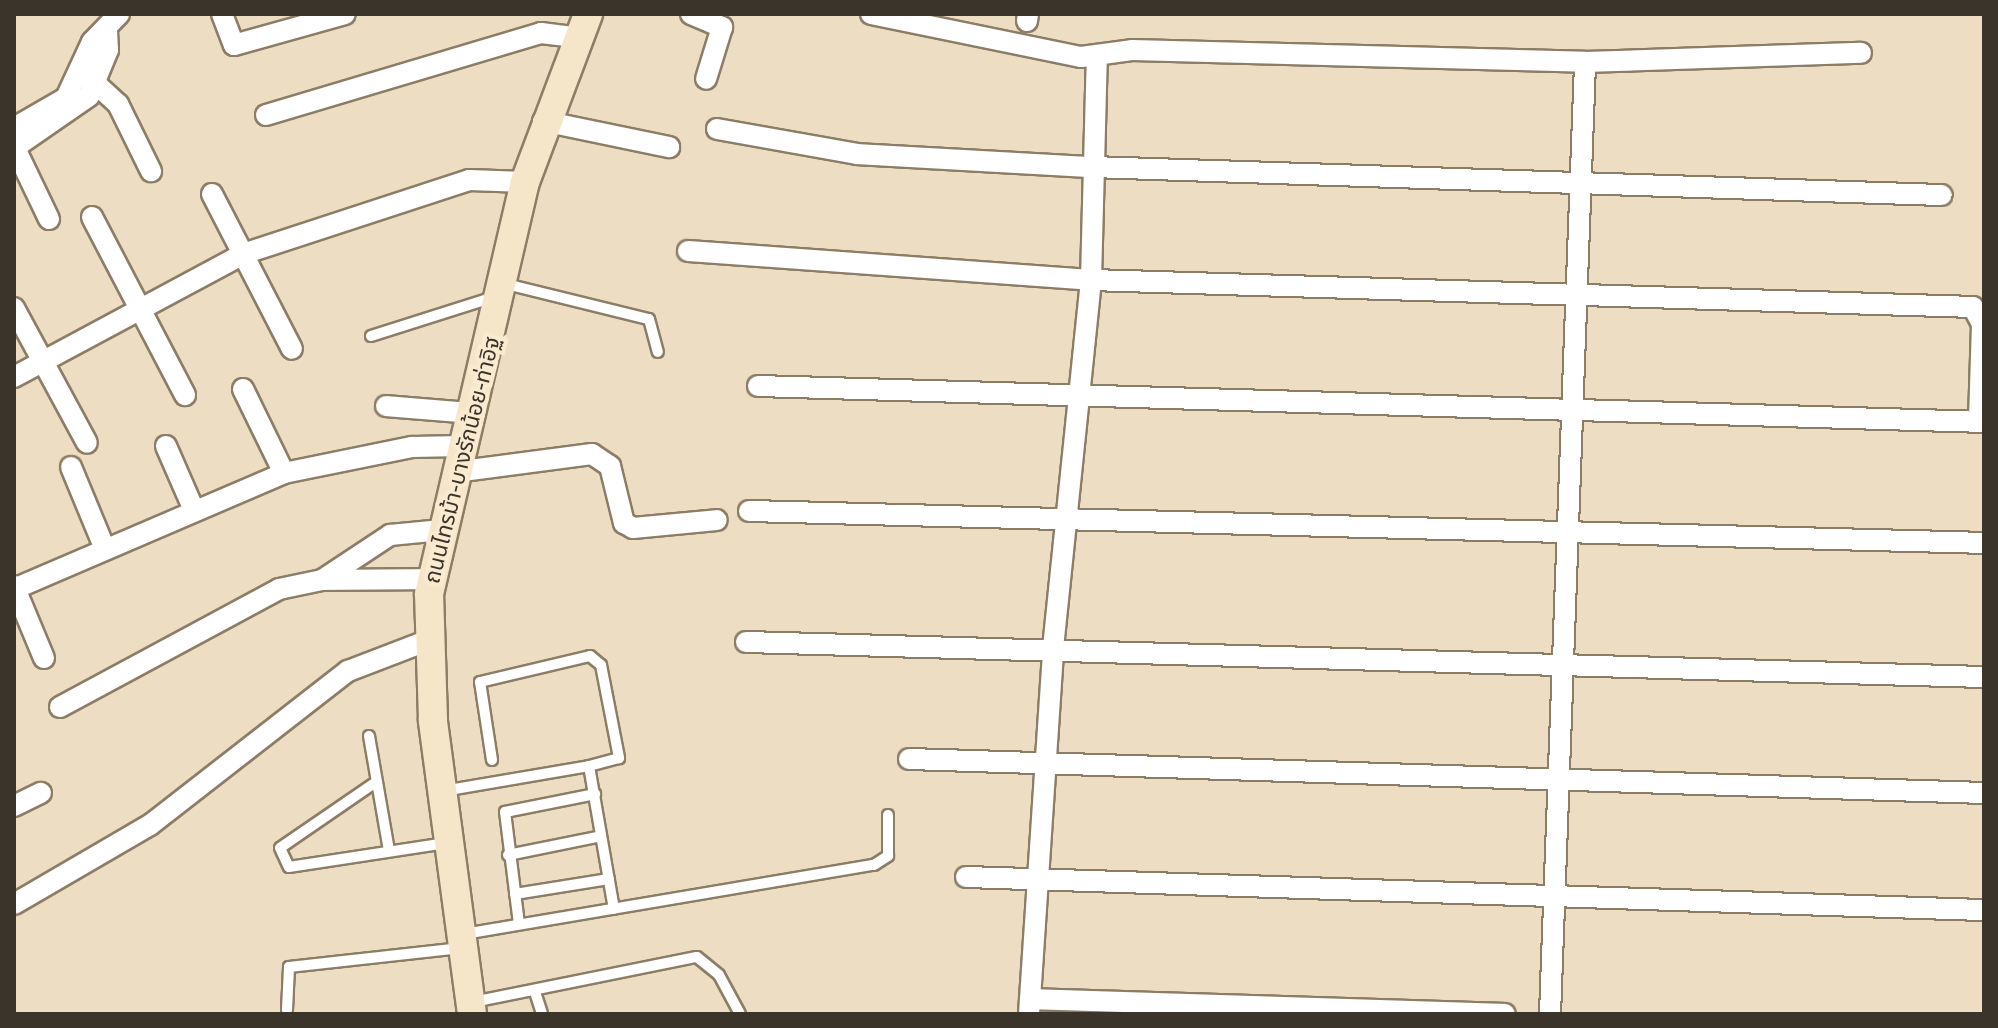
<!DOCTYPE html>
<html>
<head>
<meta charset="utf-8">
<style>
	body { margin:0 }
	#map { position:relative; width:1998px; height:1028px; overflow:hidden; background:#edddc3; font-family:"DejaVu Sans","Noto Sans Thai",sans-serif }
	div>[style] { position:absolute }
	.roads { filter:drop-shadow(2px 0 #8c7d66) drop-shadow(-2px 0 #8c7d66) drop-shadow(0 2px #8c7d66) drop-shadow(0 -2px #8c7d66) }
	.lane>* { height:10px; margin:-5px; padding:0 5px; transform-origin:5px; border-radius:5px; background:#fff }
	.street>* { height:20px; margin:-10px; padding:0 10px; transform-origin:10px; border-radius:10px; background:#fff }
	.secondary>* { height:28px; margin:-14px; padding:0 14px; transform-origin:14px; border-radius:14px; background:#f6e6c9 }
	span { translate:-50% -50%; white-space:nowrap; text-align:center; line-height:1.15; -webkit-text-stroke:8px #faead0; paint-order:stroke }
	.street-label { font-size:22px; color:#3a342a }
	.frame { position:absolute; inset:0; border:16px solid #3a342a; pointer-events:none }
</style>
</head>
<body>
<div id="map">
	<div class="roads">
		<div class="lane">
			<div style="left:506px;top:284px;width:147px;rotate:13.8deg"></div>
			<div style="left:649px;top:319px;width:34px;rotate:75deg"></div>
			<div style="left:371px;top:336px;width:129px;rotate:-17.6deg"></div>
			<div style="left:369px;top:736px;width:117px;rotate:80.1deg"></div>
			<div style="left:492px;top:760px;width:79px;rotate:-98.7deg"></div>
			<div style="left:480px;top:682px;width:113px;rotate:-13.3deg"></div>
			<div style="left:590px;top:656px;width:14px;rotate:39deg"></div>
			<div style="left:601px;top:665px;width:95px;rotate:79deg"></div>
			<div style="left:619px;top:758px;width:31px;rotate:165deg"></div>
			<div style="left:376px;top:782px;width:116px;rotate:145.5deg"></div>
			<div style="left:280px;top:848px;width:21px;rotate:65deg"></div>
			<div style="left:289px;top:867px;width:159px;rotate:-8.7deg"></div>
			<div style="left:443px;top:791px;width:148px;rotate:-9.7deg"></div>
			<div style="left:589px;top:766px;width:145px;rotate:80.1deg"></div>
			<div style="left:508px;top:855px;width:95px;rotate:-11.5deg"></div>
			<div style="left:515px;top:894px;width:95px;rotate:-9.1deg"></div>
			<div style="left:519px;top:924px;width:113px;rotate:-97.1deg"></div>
			<div style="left:505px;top:812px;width:92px;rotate:-11.3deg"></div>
			<div style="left:464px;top:934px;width:416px;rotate:-9.6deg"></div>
			<div style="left:874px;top:865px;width:17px;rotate:-33deg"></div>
			<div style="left:888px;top:856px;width:41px;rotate:-90deg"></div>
			<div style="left:535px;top:992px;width:23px;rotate:72deg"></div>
			<div style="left:473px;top:1002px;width:228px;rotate:-11.4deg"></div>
			<div style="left:697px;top:957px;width:28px;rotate:39deg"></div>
			<div style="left:719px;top:975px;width:44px;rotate:61.7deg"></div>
			<div style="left:287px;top:1010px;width:43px;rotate:-87.3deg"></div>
			<div style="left:289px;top:967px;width:173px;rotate:-6.3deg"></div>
		</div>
		<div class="street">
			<div style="left:222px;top:14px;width:33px;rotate:69deg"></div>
			<div style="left:234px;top:45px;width:115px;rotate:-15.6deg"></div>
			<div style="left:691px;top:14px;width:34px;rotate:23deg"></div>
			<div style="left:722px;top:27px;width:54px;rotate:107.1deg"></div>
			<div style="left:871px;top:14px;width:214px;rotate:11.6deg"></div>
			<div style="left:1081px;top:57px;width:51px;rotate:-7.8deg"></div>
			<div style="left:1132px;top:50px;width:453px;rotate:1.5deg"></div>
			<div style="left:1585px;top:62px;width:276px;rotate:-1.9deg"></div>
			<div style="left:1027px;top:21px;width:7px;rotate:-82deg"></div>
			<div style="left:85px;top:74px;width:45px;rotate:42.3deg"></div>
			<div style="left:118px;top:104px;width:75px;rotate:63.8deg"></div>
			<div style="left:266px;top:115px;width:287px;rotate:-16.6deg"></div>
			<div style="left:541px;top:33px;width:38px;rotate:7deg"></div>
			<div style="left:543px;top:121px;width:129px;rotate:11.7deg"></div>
			<div style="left:14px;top:128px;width:60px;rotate:-30deg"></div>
			<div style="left:66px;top:98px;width:62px;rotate:-65.1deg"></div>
			<div style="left:92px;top:42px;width:39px;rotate:-46deg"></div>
			<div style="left:717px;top:129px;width:142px;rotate:10.1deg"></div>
			<div style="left:857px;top:154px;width:235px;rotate:3.2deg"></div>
			<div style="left:1092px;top:167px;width:850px;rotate:1.89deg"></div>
			<div style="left:14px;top:146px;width:81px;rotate:64.4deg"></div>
			<div style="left:14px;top:148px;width:91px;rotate:-34.7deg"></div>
			<div style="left:89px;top:96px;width:50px;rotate:-67.6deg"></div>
			<div style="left:108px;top:50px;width:22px;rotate:-93deg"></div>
			<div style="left:212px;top:194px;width:174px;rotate:62.7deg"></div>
			<div style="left:92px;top:217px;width:201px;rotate:62.4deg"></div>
			<div style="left:688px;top:251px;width:404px;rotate:4.1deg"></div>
			<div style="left:1091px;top:280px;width:882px;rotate:1.75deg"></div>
			<div style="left:1973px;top:307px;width:19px;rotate:62deg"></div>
			<div style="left:1982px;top:324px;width:97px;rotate:91.8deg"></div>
			<div style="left:14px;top:308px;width:153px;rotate:61.6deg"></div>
			<div style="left:14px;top:377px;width:260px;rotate:-28.2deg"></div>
			<div style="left:243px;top:254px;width:238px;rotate:-18.1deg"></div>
			<div style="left:469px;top:180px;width:56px;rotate:2deg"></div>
			<div style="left:758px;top:386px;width:1227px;rotate:1.68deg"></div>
			<div style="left:243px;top:389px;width:93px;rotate:64deg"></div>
			<div style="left:386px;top:406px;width:86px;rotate:4.7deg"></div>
			<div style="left:166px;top:446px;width:70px;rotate:66.4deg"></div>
			<div style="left:71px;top:467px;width:89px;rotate:67.5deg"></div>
			<div style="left:455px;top:472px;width:138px;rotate:-7.5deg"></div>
			<div style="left:592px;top:454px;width:22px;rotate:34deg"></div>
			<div style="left:610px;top:466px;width:59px;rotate:76.2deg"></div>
			<div style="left:624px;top:523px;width:10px;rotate:29deg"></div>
			<div style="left:633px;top:528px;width:84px;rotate:-5.4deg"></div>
			<div style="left:749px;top:511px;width:1235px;rotate:1.48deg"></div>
			<div style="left:322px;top:580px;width:82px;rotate:-33.5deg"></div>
			<div style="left:390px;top:535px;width:52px;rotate:-5.5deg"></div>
			<div style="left:14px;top:586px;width:78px;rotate:67.4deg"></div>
			<div style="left:14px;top:589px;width:294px;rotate:-23.2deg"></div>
			<div style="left:284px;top:473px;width:131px;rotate:-11.5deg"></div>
			<div style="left:412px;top:447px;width:49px;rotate:-1.2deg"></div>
			<div style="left:746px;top:642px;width:1238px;rotate:1.62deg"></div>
			<div style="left:60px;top:707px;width:249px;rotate:-28.3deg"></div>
			<div style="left:279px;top:589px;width:44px;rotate:-11.8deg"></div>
			<div style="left:322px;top:580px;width:111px;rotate:-0.5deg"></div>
			<div style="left:909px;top:759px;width:1076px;rotate:1.81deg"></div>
			<div style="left:14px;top:806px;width:30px;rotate:-26deg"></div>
			<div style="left:966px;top:877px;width:1019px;rotate:1.86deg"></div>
			<div style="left:14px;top:904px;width:157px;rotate:-30.2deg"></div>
			<div style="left:150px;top:825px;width:251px;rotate:-37.9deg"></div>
			<div style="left:348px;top:671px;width:84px;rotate:-21deg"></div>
			<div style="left:1030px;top:999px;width:475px;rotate:1.8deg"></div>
			<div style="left:1029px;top:1014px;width:367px;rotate:-86.2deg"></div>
			<div style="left:1053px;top:648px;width:370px;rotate:-84.1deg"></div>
			<div style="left:1091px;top:280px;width:225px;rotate:-88.5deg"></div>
			<div style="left:1550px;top:1014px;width:953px;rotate:-87.89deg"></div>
		</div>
		<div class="secondary">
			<div style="left:472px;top:1014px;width:297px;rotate:-97.6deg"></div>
			<div style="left:433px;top:720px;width:126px;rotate:-91.8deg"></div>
			<div style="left:429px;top:594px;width:423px;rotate:-76.9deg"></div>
			<div style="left:525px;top:182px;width:179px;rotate:-69.4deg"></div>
		</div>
	</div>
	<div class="street-label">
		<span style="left:462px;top:460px;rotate:-76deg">ถนนไทรม้า-บางรักน้อย-ท่าอิฐ</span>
	</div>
	<div class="frame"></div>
</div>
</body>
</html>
